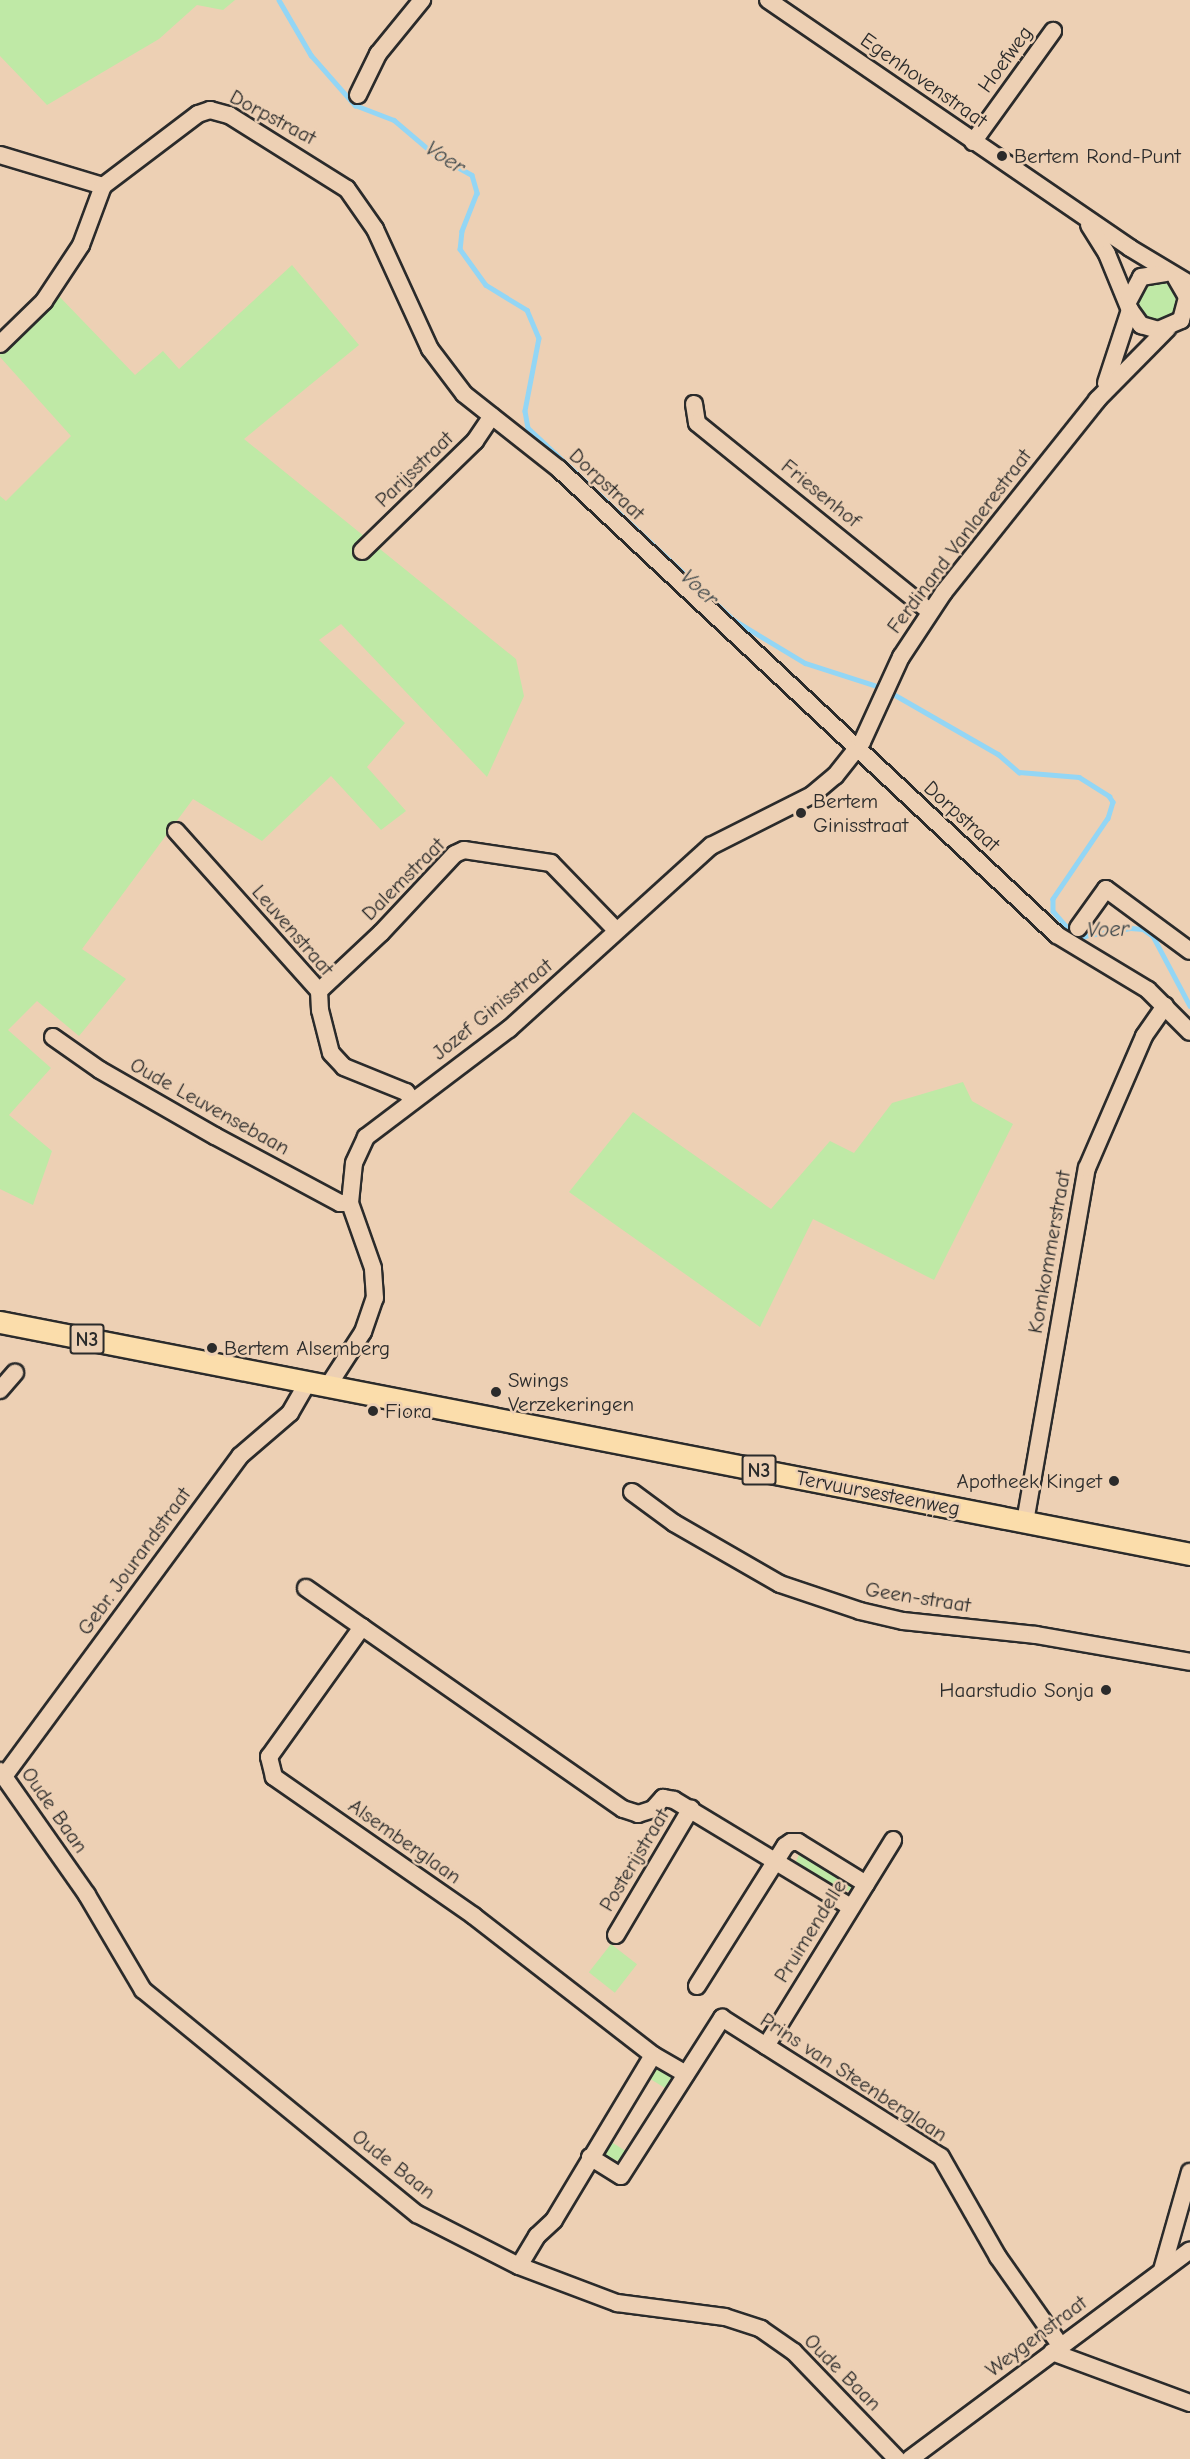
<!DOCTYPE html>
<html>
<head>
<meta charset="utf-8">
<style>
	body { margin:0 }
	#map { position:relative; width:1190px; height:2459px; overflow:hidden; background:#edd0b4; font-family:"Comic Neue",sans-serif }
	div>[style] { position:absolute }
	.green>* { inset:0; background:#bfe9a6; transform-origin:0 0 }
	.round { border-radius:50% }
	.stream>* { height:4.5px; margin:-2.25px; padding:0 2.25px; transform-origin:2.25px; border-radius:2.25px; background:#93d6f5 }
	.roads { filter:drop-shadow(2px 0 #2b2b2b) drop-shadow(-2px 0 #2b2b2b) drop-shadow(0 2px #2b2b2b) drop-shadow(0 -2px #2b2b2b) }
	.minor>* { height:16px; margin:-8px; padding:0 8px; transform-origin:8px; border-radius:8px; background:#edd0b4 }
	.major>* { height:21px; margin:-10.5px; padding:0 10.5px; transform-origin:10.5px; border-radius:10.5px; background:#fbddab }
	.dots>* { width:16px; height:16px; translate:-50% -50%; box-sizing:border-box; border:3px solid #edd0b4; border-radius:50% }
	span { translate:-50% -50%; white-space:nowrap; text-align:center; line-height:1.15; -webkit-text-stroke:5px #edd0b4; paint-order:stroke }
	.shield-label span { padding:2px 4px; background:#edd0b4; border:2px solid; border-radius:4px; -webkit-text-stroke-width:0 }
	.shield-label { font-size:20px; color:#2b2b2b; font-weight:700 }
	.street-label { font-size:21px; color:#2b2b2b }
	.poi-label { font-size:21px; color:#2b2b2b }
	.left { translate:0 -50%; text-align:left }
	.right { translate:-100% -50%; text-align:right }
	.water-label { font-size:22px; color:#3b4549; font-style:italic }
</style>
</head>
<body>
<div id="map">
	<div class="green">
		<div style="clip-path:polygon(0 0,235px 0,223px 10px,197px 5px,159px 39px,47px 105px,0 56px)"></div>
		<div style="clip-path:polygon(292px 265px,359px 345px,244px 439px,516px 659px,524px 696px,487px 777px,341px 624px,319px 640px,405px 723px,367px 767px,406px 811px,381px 830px,331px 776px,262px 841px,193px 799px,82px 949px,126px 979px,79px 1036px,37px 1001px,8px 1030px,51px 1068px,9px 1115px,52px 1151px,33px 1205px,0 1189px,0 496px,6px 501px,71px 436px,0 357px,0 349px,55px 292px,135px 375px,163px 351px,179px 369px)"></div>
		<div class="round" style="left:1136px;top:281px;width:40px;height:40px"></div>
		<div style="clip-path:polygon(963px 1082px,972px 1101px,1013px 1124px,934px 1280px,813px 1219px,760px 1327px,569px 1192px,633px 1112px,771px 1209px,830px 1141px,854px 1153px,892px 1103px)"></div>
		<div style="clip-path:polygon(800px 1852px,852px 1885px,850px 1890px,840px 1893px,795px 1864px)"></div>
		<div style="left:611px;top:1944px;width:33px;height:36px;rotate:38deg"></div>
		<div style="clip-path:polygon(661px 2067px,672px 2074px,670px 2091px,647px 2077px)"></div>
		<div style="clip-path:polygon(608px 2140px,629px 2153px,621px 2162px,606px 2156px)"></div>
	</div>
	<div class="stream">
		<div style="left:279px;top:0;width:64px;rotate:59.8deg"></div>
		<div style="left:311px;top:55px;width:67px;rotate:48.7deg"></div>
		<div style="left:355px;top:105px;width:42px;rotate:21deg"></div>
		<div style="left:394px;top:120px;width:52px;rotate:40.4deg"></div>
		<div style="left:434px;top:154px;width:43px;rotate:28.9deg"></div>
		<div style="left:472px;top:175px;width:19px;rotate:74deg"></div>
		<div style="left:477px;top:193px;width:41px;rotate:111.5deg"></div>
		<div style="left:462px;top:231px;width:18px;rotate:96deg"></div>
		<div style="left:460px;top:249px;width:44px;rotate:54.2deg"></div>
		<div style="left:486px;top:285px;width:48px;rotate:31.4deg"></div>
		<div style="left:527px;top:310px;width:30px;rotate:67deg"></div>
		<div style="left:539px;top:338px;width:74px;rotate:100.9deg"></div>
		<div style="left:525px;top:411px;width:17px;rotate:80deg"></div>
		<div style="left:528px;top:428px;width:282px;rotate:43deg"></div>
		<div style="left:734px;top:620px;width:83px;rotate:31.2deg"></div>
		<div style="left:805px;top:663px;width:82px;rotate:17.8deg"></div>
		<div style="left:890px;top:692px;width:125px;rotate:29.9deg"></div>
		<div style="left:998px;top:754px;width:28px;rotate:41deg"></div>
		<div style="left:1019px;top:772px;width:60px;rotate:4.8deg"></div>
		<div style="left:1079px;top:777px;width:36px;rotate:32deg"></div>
		<div style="left:1109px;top:796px;width:7px;rotate:56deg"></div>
		<div style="left:1113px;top:802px;width:17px;rotate:107deg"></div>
		<div style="left:1108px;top:818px;width:98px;rotate:124.2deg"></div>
		<div style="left:1053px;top:899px;width:12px;rotate:90deg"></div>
		<div style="left:1053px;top:911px;width:20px;rotate:49deg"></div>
		<div style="left:1066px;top:926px;width:21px;rotate:29deg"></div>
		<div style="left:1084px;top:936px;width:48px;rotate:-9.7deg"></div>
		<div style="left:1131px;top:928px;width:12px;rotate:5deg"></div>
		<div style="left:1143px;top:929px;width:12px;rotate:35deg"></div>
		<div style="left:1153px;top:936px;width:79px;rotate:62.1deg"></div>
	</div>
	<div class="roads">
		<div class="minor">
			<div style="left:768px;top:0;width:439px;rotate:34.4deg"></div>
			<div style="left:1130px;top:248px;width:70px;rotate:31deg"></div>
			<div style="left:358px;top:95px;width:46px;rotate:-64deg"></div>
			<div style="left:378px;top:54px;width:70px;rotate:-50.8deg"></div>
			<div style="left:973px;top:142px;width:137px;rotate:-54.2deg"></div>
			<div style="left:0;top:155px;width:108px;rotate:16.8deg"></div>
			<div style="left:103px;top:186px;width:119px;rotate:-37.2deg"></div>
			<div style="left:198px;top:114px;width:13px;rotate:-18deg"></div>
			<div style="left:210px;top:110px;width:20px;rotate:15deg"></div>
			<div style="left:229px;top:115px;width:139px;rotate:32.1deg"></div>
			<div style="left:347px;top:189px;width:49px;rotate:55deg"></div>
			<div style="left:375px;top:229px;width:132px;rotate:65.4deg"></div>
			<div style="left:430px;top:349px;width:56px;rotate:52.9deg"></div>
			<div style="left:464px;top:394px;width:121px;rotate:38.3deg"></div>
			<div style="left:559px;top:469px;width:682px;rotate:43.1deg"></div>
			<div style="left:1057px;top:935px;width:106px;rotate:31.1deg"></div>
			<div style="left:1148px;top:990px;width:59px;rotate:45deg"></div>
			<div style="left:1089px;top:225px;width:34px;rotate:58deg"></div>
			<div style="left:1107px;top:254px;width:61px;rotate:67.7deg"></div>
			<div style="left:1130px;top:310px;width:19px;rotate:54deg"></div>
			<div style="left:1141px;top:325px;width:18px;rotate:16deg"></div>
			<div style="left:1158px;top:330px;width:25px;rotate:-23deg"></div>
			<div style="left:1181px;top:320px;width:24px;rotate:-75deg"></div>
			<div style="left:1187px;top:297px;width:22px;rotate:-120deg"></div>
			<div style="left:1129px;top:300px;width:26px;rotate:-62deg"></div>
			<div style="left:1141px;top:277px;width:25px;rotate:-9deg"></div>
			<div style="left:0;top:344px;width:62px;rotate:-44.3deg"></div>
			<div style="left:44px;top:301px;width:67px;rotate:-56.5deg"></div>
			<div style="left:81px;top:245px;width:63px;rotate:-69.6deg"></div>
			<div style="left:1106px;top:383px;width:77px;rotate:-71.8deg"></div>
			<div style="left:694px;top:404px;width:19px;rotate:81deg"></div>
			<div style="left:697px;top:423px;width:300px;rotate:39deg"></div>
			<div style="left:362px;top:551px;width:158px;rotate:-44.2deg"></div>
			<div style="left:475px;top:441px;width:30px;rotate:-56deg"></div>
			<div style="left:176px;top:831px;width:215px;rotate:48.2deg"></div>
			<div style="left:319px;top:991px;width:19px;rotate:87deg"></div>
			<div style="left:320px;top:1010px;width:44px;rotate:75.7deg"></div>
			<div style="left:331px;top:1053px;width:19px;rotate:47deg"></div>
			<div style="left:344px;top:1067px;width:67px;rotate:22deg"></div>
			<div style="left:406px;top:1092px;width:10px;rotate:53deg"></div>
			<div style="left:1078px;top:928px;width:48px;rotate:-54.3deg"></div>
			<div style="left:1106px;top:889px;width:104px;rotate:36.4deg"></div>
			<div style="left:319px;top:991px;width:85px;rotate:-43.1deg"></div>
			<div style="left:381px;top:933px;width:108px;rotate:-46.9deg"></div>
			<div style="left:455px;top:854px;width:10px;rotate:-24deg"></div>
			<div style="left:464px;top:850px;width:88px;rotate:8.5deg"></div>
			<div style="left:551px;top:863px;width:93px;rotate:45.9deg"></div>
			<div style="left:53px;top:1037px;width:57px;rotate:35.1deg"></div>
			<div style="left:100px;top:1070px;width:133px;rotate:29.9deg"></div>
			<div style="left:215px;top:1136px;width:142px;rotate:28.2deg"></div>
			<div style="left:340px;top:1203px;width:10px"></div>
			<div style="left:328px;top:1386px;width:64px;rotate:-57.1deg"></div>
			<div style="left:363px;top:1332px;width:36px;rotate:-71deg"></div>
			<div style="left:375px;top:1298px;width:30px;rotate:-94deg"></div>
			<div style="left:373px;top:1268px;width:69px;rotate:-109.5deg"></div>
			<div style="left:350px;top:1203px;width:40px;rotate:-84.3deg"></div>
			<div style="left:354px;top:1163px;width:29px;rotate:-65deg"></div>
			<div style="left:366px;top:1137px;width:179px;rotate:-37.1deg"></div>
			<div style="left:509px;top:1029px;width:273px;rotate:-42.2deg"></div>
			<div style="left:711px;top:846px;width:113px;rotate:-26.8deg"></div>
			<div style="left:812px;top:795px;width:30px;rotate:-40deg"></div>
			<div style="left:835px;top:776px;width:43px;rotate:-51.5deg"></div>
			<div style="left:862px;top:742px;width:94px;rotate:-65.4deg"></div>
			<div style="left:901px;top:657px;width:78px;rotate:-56.5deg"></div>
			<div style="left:944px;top:592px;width:246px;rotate:-51.4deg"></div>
			<div style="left:1097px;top:400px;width:100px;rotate:-45.4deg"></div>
			<div style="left:0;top:1390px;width:23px;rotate:-49deg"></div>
			<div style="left:632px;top:1492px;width:52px;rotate:36.4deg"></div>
			<div style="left:674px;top:1523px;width:122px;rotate:29.9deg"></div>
			<div style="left:780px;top:1584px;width:84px;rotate:18.6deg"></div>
			<div style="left:860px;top:1611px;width:44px;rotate:13.1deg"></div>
			<div style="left:903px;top:1621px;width:134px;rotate:6deg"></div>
			<div style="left:1036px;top:1635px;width:156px;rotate:9.9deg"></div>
			<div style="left:1025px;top:1522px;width:359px;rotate:-80.1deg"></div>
			<div style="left:1087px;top:1168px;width:144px;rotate:-66.6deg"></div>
			<div style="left:1144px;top:1036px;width:37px;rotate:-55deg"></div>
			<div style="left:306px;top:1588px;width:68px;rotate:34.9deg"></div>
			<div style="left:0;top:1771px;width:151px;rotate:54.9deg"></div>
			<div style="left:87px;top:1895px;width:110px;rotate:59.5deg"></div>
			<div style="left:143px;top:1990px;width:354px;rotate:39.3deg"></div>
			<div style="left:417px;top:2214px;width:114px;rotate:27deg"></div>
			<div style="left:519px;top:2266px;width:105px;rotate:20.7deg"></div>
			<div style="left:617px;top:2303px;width:109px;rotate:7.4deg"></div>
			<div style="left:725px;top:2317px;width:38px;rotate:18deg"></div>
			<div style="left:761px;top:2329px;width:40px;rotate:34.9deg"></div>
			<div style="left:794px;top:2352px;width:149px;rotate:46.1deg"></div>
			<div style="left:5px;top:1775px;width:396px;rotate:-53.6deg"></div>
			<div style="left:240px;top:1456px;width:66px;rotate:-40.7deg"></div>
			<div style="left:290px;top:1413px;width:36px;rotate:-60deg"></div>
			<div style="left:616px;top:1935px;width:147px;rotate:-59.4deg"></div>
			<div style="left:697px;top:1986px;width:165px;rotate:-57.8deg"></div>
			<div style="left:785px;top:1846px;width:7px;rotate:-34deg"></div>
			<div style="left:791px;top:1842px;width:7px"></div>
			<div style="left:798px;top:1842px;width:80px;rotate:31.7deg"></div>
			<div style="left:766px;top:2046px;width:242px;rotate:-58.3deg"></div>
			<div style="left:653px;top:2055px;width:38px;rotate:30deg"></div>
			<div style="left:590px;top:2157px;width:36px;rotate:32deg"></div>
			<div style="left:621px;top:2176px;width:188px;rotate:-57.4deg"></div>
			<div style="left:722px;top:2018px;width:259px;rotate:32.4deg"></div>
			<div style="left:941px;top:2157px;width:115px;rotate:60.3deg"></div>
			<div style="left:998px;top:2257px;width:108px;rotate:54.8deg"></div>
			<div style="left:519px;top:2266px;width:35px;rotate:-59deg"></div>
			<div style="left:537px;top:2236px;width:23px;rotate:-43deg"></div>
			<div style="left:554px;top:2220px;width:192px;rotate:-59deg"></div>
			<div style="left:653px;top:2055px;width:227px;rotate:-142.2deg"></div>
			<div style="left:474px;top:1916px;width:244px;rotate:-145.2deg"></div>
			<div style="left:274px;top:1777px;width:21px;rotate:-104deg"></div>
			<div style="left:269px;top:1757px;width:160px;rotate:-54.4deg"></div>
			<div style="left:362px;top:1627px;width:318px;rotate:34.9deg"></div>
			<div style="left:623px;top:1809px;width:16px;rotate:18deg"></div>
			<div style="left:638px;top:1814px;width:16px;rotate:-18deg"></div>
			<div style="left:653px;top:1809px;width:15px;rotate:-48deg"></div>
			<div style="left:663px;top:1798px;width:11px;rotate:10deg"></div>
			<div style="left:674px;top:1800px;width:207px;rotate:31.2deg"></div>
			<div style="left:1162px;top:2270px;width:102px;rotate:-74.1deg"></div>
			<div style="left:1052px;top:2352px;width:147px;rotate:20.3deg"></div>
			<div style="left:910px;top:2459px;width:349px;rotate:-36.7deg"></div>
		</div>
		<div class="major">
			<div style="left:0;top:1322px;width:1212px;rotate:11.03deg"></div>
		</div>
	</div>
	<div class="dots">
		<div style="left:1002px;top:156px;background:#2b2b2b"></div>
		<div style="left:801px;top:813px;background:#2b2b2b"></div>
		<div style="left:212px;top:1348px;background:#2b2b2b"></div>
		<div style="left:496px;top:1392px;background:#2b2b2b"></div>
		<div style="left:373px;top:1411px;background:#2b2b2b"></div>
		<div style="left:1114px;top:1481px;background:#2b2b2b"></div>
		<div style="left:1106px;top:1690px;background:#2b2b2b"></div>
	</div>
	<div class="shield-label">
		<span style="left:87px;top:1339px">N3</span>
		<span style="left:759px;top:1470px">N3</span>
	</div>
	<div class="street-label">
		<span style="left:1005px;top:59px;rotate:-54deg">Hoefweg</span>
		<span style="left:924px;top:80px;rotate:35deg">Egenhovenstraat</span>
		<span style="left:273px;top:117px;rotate:28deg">Dorpstraat</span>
		<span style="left:414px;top:469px;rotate:-44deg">Parijsstraat</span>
		<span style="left:607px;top:484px;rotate:43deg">Dorpstraat</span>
		<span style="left:821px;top:493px;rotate:39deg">Friesenhof</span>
		<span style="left:959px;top:541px;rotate:-53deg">Ferdinand Vanlaerestraat</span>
		<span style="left:962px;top:816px;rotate:42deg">Dorpstraat</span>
		<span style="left:403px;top:879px;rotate:-45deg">Dalemstraat</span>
		<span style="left:293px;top:930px;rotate:49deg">Leuvenstraat</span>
		<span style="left:492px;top:1009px;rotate:-39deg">Jozef Ginisstraat</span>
		<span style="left:210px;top:1106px;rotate:29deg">Oude Leuvensebaan</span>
		<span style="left:1049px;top:1252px;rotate:-80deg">Komkommerstraat</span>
		<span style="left:878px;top:1493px;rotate:11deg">Tervuursesteenweg</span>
		<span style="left:134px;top:1561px;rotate:-54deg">Gebr. Jourandstraat</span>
		<span style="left:918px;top:1597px;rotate:9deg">Geen-straat</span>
		<span style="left:55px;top:1810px;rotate:55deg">Oude Baan</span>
		<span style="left:405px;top:1841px;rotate:35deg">Alsemberglaan</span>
		<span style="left:634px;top:1860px;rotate:-59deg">Posterijstraat</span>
		<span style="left:810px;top:1931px;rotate:-58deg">Pruimendelle</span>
		<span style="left:854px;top:2077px;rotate:33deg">Prins van Steenberglaan</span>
		<span style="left:394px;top:2164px;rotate:38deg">Oude Baan</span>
		<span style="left:1036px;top:2336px;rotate:-37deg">Weygenstraat</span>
		<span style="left:843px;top:2372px;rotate:45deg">Oude Baan</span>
	</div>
	<div class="poi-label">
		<span class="left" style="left:1014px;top:156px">Bertem Rond-Punt</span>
		<span class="left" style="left:813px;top:813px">Bertem<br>Ginisstraat</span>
		<span class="left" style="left:224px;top:1348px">Bertem Alsemberg</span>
		<span class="left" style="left:508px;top:1392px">Swings<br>Verzekeringen</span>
		<span class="left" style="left:385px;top:1411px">Fiora</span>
		<span class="right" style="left:1102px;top:1481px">Apotheek Kinget</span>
		<span class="right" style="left:1094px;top:1690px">Haarstudio Sonja</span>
	</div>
	<div class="water-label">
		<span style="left:445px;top:158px;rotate:33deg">Voer</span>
		<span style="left:699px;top:588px;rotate:43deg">Voer</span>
		<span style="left:1108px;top:930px;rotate:-2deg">Voer</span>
	</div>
</div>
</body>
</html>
